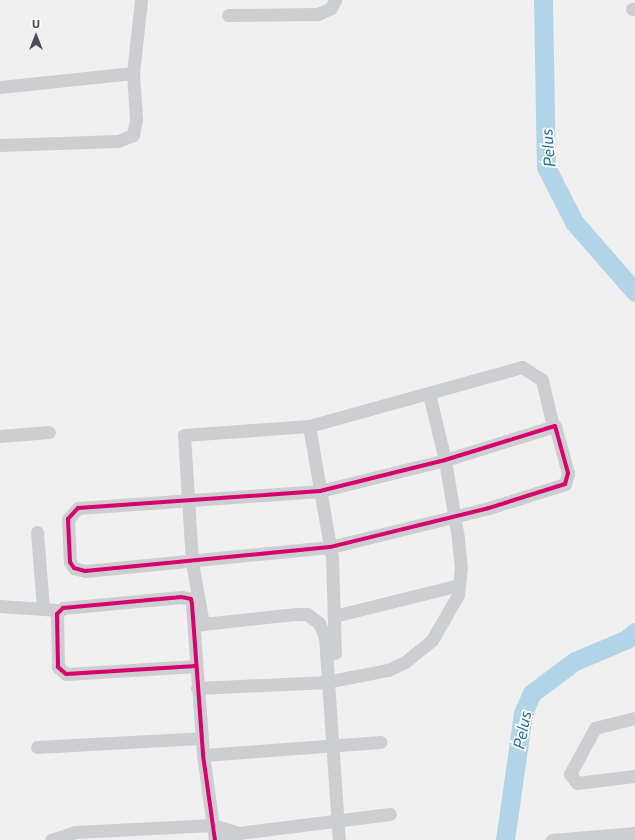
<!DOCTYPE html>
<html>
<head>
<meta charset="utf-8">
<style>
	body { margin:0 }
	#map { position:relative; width:635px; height:840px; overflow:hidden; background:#f1f0f0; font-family:Commissioner,sans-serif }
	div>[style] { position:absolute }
	.river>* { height:19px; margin:-9.5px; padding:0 9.5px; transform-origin:9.5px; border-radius:9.5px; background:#b1d5e6 }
	.minor>* { height:13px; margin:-6.5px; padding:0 6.5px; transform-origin:6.5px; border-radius:6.5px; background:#ccced1 }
	.cycleway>* { height:4px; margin:-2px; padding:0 2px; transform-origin:2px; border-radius:2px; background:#d6006c }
	span { translate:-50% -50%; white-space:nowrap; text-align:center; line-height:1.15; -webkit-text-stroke:3.5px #fff; paint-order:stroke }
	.water-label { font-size:16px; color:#1c719b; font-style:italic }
	.north { position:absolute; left:16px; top:16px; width:40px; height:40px; -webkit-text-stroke:3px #fff; paint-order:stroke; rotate:0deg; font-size:11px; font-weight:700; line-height:16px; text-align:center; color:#49505b }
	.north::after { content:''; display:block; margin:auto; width:14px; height:18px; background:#49505b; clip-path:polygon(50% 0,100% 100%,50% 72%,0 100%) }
</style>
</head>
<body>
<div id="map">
	<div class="river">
		<div style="left:543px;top:0;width:167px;rotate:89deg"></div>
		<div style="left:546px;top:167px;width:62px;rotate:63deg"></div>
		<div style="left:574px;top:222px;width:93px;rotate:48.9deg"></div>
		<div style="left:505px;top:840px;width:128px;rotate:-81.9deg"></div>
		<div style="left:523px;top:713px;width:22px;rotate:-66deg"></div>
		<div style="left:532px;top:693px;width:54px;rotate:-36.7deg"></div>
		<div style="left:575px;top:661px;width:56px;rotate:-22.9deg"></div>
		<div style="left:627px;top:639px;width:11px;rotate:-41deg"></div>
	</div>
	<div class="minor">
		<div style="left:632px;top:9px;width:3px"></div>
		<div style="left:228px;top:15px;width:90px;rotate:-0.6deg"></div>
		<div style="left:318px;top:14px;width:14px;rotate:-25deg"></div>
		<div style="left:331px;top:8px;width:9px;rotate:-63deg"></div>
		<div style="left:0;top:87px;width:134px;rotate:-6deg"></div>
		<div style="left:0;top:145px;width:118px;rotate:-1.9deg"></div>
		<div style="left:118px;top:141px;width:16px;rotate:-22deg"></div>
		<div style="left:133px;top:135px;width:16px;rotate:-79deg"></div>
		<div style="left:136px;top:119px;width:46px;rotate:-93.7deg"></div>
		<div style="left:133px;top:73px;width:73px;rotate:-83.7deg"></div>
		<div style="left:309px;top:426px;width:134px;rotate:80.1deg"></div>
		<div style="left:332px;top:558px;width:95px;rotate:88.2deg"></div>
		<div style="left:555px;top:426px;width:49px;rotate:74.5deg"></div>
		<div style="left:568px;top:473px;width:11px;rotate:105deg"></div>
		<div style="left:565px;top:484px;width:80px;rotate:162.5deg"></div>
		<div style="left:489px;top:508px;width:164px;rotate:166.2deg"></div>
		<div style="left:330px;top:547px;width:246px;rotate:174.4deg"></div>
		<div style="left:85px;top:571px;width:11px;rotate:-165deg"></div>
		<div style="left:74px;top:568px;width:7px;rotate:-124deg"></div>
		<div style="left:70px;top:562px;width:43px;rotate:-92.7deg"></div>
		<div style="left:68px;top:519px;width:15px;rotate:-48deg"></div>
		<div style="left:78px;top:508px;width:243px;rotate:-4deg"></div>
		<div style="left:320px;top:491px;width:129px;rotate:-13.9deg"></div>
		<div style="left:445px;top:460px;width:115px;rotate:-17.2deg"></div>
		<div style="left:0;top:436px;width:49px;rotate:-4.7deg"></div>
		<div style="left:37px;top:532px;width:77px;rotate:85.5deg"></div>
		<div style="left:43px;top:609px;width:16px;rotate:4deg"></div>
		<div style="left:0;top:606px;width:43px;rotate:4deg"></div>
		<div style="left:334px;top:616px;width:129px;rotate:-13.9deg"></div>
		<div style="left:203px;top:624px;width:63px;rotate:-100.1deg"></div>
		<div style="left:192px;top:562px;width:127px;rotate:-93.6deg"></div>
		<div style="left:184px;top:435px;width:125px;rotate:-4.1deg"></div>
		<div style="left:309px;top:426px;width:221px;rotate:-15.5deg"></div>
		<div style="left:522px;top:367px;width:24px;rotate:33deg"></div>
		<div style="left:542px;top:380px;width:47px;rotate:76.6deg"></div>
		<div style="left:194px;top:625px;width:103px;rotate:-6.2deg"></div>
		<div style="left:296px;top:614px;width:11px"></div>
		<div style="left:307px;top:614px;width:15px;rotate:37deg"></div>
		<div style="left:319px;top:623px;width:15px;rotate:67deg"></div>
		<div style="left:325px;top:637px;width:203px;rotate:86.1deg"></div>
		<div style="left:196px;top:666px;width:130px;rotate:176.5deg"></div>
		<div style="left:66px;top:674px;width:11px;rotate:-139deg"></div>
		<div style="left:58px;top:667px;width:53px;rotate:-91.1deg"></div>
		<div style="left:57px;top:614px;width:8px;rotate:-45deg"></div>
		<div style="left:63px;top:608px;width:119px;rotate:-5.3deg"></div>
		<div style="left:181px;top:597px;width:10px;rotate:11deg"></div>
		<div style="left:191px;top:599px;width:5px;rotate:79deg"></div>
		<div style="left:192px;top:604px;width:151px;rotate:85.8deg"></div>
		<div style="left:203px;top:755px;width:86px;rotate:82deg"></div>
		<div style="left:336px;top:680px;width:53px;rotate:-10.9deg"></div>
		<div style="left:388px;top:670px;width:19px;rotate:-25deg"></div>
		<div style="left:405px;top:662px;width:35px;rotate:-39deg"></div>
		<div style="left:432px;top:640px;width:52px;rotate:-60deg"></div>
		<div style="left:458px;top:595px;width:27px;rotate:-84deg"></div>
		<div style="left:461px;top:568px;width:30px;rotate:-96deg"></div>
		<div style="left:458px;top:538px;width:79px;rotate:-99.5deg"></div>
		<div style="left:445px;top:460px;width:68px;rotate:-103.6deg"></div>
		<div style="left:197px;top:688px;width:131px;rotate:-2.6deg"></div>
		<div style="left:635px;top:718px;width:41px;rotate:166deg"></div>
		<div style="left:595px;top:728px;width:52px;rotate:118.5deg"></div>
		<div style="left:570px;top:774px;width:11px;rotate:52deg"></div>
		<div style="left:577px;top:783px;width:58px;rotate:-6.9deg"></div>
		<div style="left:37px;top:747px;width:164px;rotate:-3.1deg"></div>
		<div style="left:203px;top:755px;width:178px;rotate:-4.2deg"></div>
		<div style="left:51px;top:840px;width:25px;rotate:-18deg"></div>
		<div style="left:75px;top:832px;width:138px;rotate:-2.9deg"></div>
		<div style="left:213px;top:825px;width:27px;rotate:17deg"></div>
		<div style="left:222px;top:840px;width:18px;rotate:-22deg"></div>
		<div style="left:239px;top:833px;width:152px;rotate:-7.2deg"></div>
		<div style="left:552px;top:840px;width:83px;rotate:-4.8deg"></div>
	</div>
	<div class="cycleway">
		<div style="left:555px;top:426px;width:49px;rotate:74.5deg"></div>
		<div style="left:568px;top:473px;width:11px;rotate:105deg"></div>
		<div style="left:565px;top:484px;width:80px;rotate:162.5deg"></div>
		<div style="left:489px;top:508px;width:164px;rotate:166.2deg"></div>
		<div style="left:330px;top:547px;width:246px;rotate:174.4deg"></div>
		<div style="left:85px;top:571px;width:11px;rotate:-165deg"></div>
		<div style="left:74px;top:568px;width:7px;rotate:-124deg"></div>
		<div style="left:70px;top:562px;width:43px;rotate:-92.7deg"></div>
		<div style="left:68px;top:519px;width:15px;rotate:-48deg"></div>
		<div style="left:78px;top:508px;width:243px;rotate:-4deg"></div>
		<div style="left:320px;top:491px;width:129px;rotate:-13.9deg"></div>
		<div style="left:445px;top:460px;width:115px;rotate:-17.2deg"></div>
		<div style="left:196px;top:666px;width:130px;rotate:176.5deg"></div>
		<div style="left:66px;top:674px;width:11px;rotate:-139deg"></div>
		<div style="left:58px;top:667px;width:53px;rotate:-91.1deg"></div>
		<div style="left:57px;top:614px;width:8px;rotate:-45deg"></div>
		<div style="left:63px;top:608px;width:119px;rotate:-5.3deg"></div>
		<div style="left:181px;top:597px;width:10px;rotate:11deg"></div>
		<div style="left:191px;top:599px;width:5px;rotate:79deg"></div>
		<div style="left:192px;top:604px;width:151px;rotate:85.8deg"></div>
		<div style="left:203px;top:755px;width:86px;rotate:82deg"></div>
	</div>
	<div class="water-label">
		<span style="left:548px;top:148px;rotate:-95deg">Pelus</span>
		<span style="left:522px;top:730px;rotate:-79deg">Pelus</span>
	</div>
	<div class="north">U</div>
</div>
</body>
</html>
